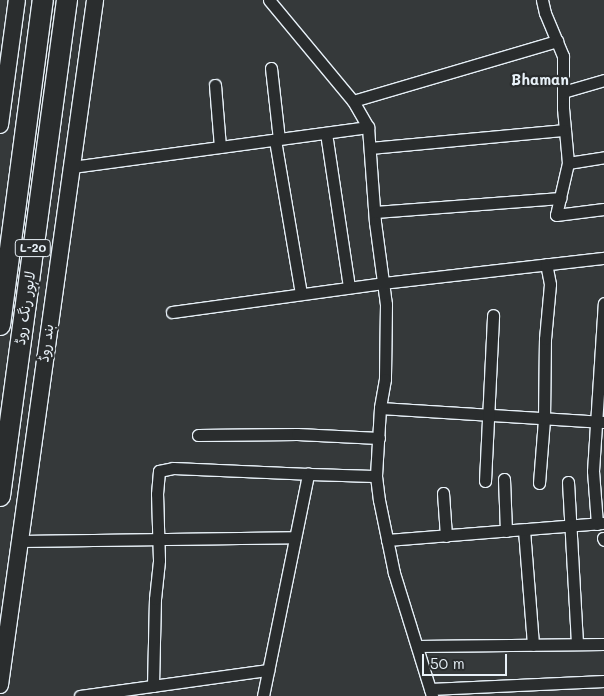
<!DOCTYPE html>
<html>
<head>
<meta charset="utf-8">
<style>
	body { margin:0 }
	#map { position:relative; width:604px; height:696px; overflow:hidden; background:#35393a; font-family:Mali,"Playpen Sans Arabic",sans-serif }
	div>[style] { position:absolute }
	.roads { filter:drop-shadow(1px 0 #e8f1f8) drop-shadow(-1px 0 #e8f1f8) drop-shadow(0 1px #e8f1f8) drop-shadow(0 -1px #e8f1f8) }
	.minor>* { height:11px; margin:-5.5px; padding:0 5.5px; transform-origin:5.5px; border-radius:5.5px; background:#2a2d2e }
	.secondary>* { height:16px; margin:-8px; padding:0 8px; transform-origin:8px; border-radius:8px; background:#2a2d2e }
	.motorway>* { height:20px; margin:-10px; padding:0 10px; transform-origin:10px; border-radius:10px; background:#2a2d2e }
	span { translate:-50% -50%; white-space:nowrap; text-align:center; line-height:1.15; -webkit-text-stroke:4.5px #2a2d2e; paint-order:stroke }
	.shield-label span { padding:1px 4px; background:#2a2d2e; border:1px solid; border-radius:4px; -webkit-text-stroke-width:0 }
	.shield-label { font-size:12px; color:#e8f1f8; font-weight:700 }
	.street-label { font-size:14px; color:#e8f1f8 }
	.neighbourhood-label { font-size:15px; color:#e8f1f8; font-weight:700 }
	.scale { position:absolute; left:422px; top:654px; width:85px; height:22px; box-sizing:border-box; border:2px solid #e8f1f8; border-top:0; padding-left:6px; font-size:15px; line-height:18px; white-space:nowrap; color:#e8f1f8; -webkit-text-stroke:4px #2a2d2e; paint-order:stroke }
</style>
</head>
<body>
<div id="map">
	<div class="roads">
		<div class="minor">
			<div style="left:269px;top:0;width:131px;rotate:50.3deg"></div>
			<div style="left:353px;top:101px;width:30px;rotate:60deg"></div>
			<div style="left:368px;top:127px;width:95px;rotate:85.8deg"></div>
			<div style="left:375px;top:222px;width:83px;rotate:82.4deg"></div>
			<div style="left:386px;top:304px;width:75px;rotate:90.8deg"></div>
			<div style="left:385px;top:379px;width:29px;rotate:100deg"></div>
			<div style="left:380px;top:408px;width:68px;rotate:93.4deg"></div>
			<div style="left:376px;top:476px;width:24px;rotate:83deg"></div>
			<div style="left:379px;top:500px;width:75px;rotate:78.4deg"></div>
			<div style="left:394px;top:573px;width:129px;rotate:72.8deg"></div>
			<div style="left:542px;top:0;width:13px;rotate:77deg"></div>
			<div style="left:545px;top:13px;width:47px;rotate:67.3deg"></div>
			<div style="left:563px;top:56px;width:52px;rotate:90deg"></div>
			<div style="left:563px;top:108px;width:55px;rotate:84.8deg"></div>
			<div style="left:568px;top:163px;width:53px;rotate:103deg"></div>
			<div style="left:556px;top:215px;width:48px;rotate:-7.1deg"></div>
			<div style="left:271px;top:68px;width:71px;rotate:83.6deg"></div>
			<div style="left:215px;top:85px;width:62px;rotate:85.4deg"></div>
			<div style="left:563px;top:92px;width:43px;rotate:-16.3deg"></div>
			<div style="left:353px;top:101px;width:213px;rotate:-16.4deg"></div>
			<div style="left:326px;top:133px;width:156px;rotate:81.5deg"></div>
			<div style="left:275px;top:140px;width:156px;rotate:80.4deg"></div>
			<div style="left:370px;top:148px;width:196px;rotate:-5.3deg"></div>
			<div style="left:568px;top:163px;width:36px;rotate:-9deg"></div>
			<div style="left:72px;top:167px;width:299px;rotate:-7.7deg"></div>
			<div style="left:375px;top:212px;width:186px;rotate:-4.3deg"></div>
			<div style="left:172px;top:312px;width:213px;rotate:-7.8deg"></div>
			<div style="left:383px;top:283px;width:222px;rotate:-6.5deg"></div>
			<div style="left:380px;top:408px;width:224px;rotate:3.6deg"></div>
			<div style="left:198px;top:435px;width:99px;rotate:-0.6deg"></div>
			<div style="left:297px;top:434px;width:82px;rotate:2.8deg"></div>
			<div style="left:504px;top:479px;width:52px;rotate:87.8deg"></div>
			<div style="left:485px;top:481px;width:166px;rotate:-87.2deg"></div>
			<div style="left:568px;top:482px;width:162px;rotate:86.8deg"></div>
			<div style="left:539px;top:483px;width:64px;rotate:-85.5deg"></div>
			<div style="left:544px;top:419px;width:80px;rotate:-89.3deg"></div>
			<div style="left:545px;top:339px;width:55px;rotate:-84.8deg"></div>
			<div style="left:550px;top:284px;width:20px;rotate:-101deg"></div>
			<div style="left:443px;top:493px;width:43px;rotate:86deg"></div>
			<div style="left:597px;top:524px;width:53px;rotate:-94.3deg"></div>
			<div style="left:593px;top:471px;width:168px;rotate:-86.3deg"></div>
			<div style="left:524px;top:530px;width:115px;rotate:85.5deg"></div>
			<div style="left:603px;top:538px;width:2px;rotate:63deg"></div>
			<div style="left:387px;top:540px;width:216px;rotate:-4.5deg"></div>
			<div style="left:20px;top:541px;width:275px;rotate:-0.8deg"></div>
			<div style="left:417px;top:646px;width:187px;rotate:-0.6deg"></div>
			<div style="left:153px;top:686px;width:87px;rotate:-88.7deg"></div>
			<div style="left:155px;top:599px;width:39px;rotate:-84deg"></div>
			<div style="left:159px;top:560px;width:66px;rotate:-91.7deg"></div>
			<div style="left:157px;top:494px;width:23px;rotate:-85deg"></div>
			<div style="left:159px;top:471px;width:14px;rotate:-12deg"></div>
			<div style="left:173px;top:468px;width:135px;rotate:2.5deg"></div>
			<div style="left:430px;top:689px;width:174px;rotate:-2.6deg"></div>
			<div style="left:80px;top:696px;width:190px;rotate:-7.9deg"></div>
			<div style="left:263px;top:696px;width:227px;rotate:-78.5deg"></div>
			<div style="left:308px;top:474px;width:68px;rotate:1.7deg"></div>
		</div>
		<div class="secondary">
			<div style="left:0;top:125px;width:126px;rotate:-82.3deg"></div>
			<div style="left:0;top:685px;width:692px;rotate:-82.1deg"></div>
		</div>
		<div class="motorway">
			<div style="left:0;top:325px;width:328px;rotate:-82.5deg"></div>
			<div style="left:0;top:496px;width:501px;rotate:-82.31deg"></div>
		</div>
	</div>
	<div class="shield-label">
		<span style="left:33px;top:248px">L-20</span>
	</div>
	<div class="street-label">
		<span style="left:25px;top:308px;rotate:-82deg">لاہور رنگ روڈ</span>
		<span style="left:46px;top:343px;rotate:-82deg">بند روڈ</span>
	</div>
	<div class="neighbourhood-label">
		<span style="left:540px;top:80px">Bhaman</span>
	</div>
	<div class="scale">50 m</div>
</div>
</body>
</html>
